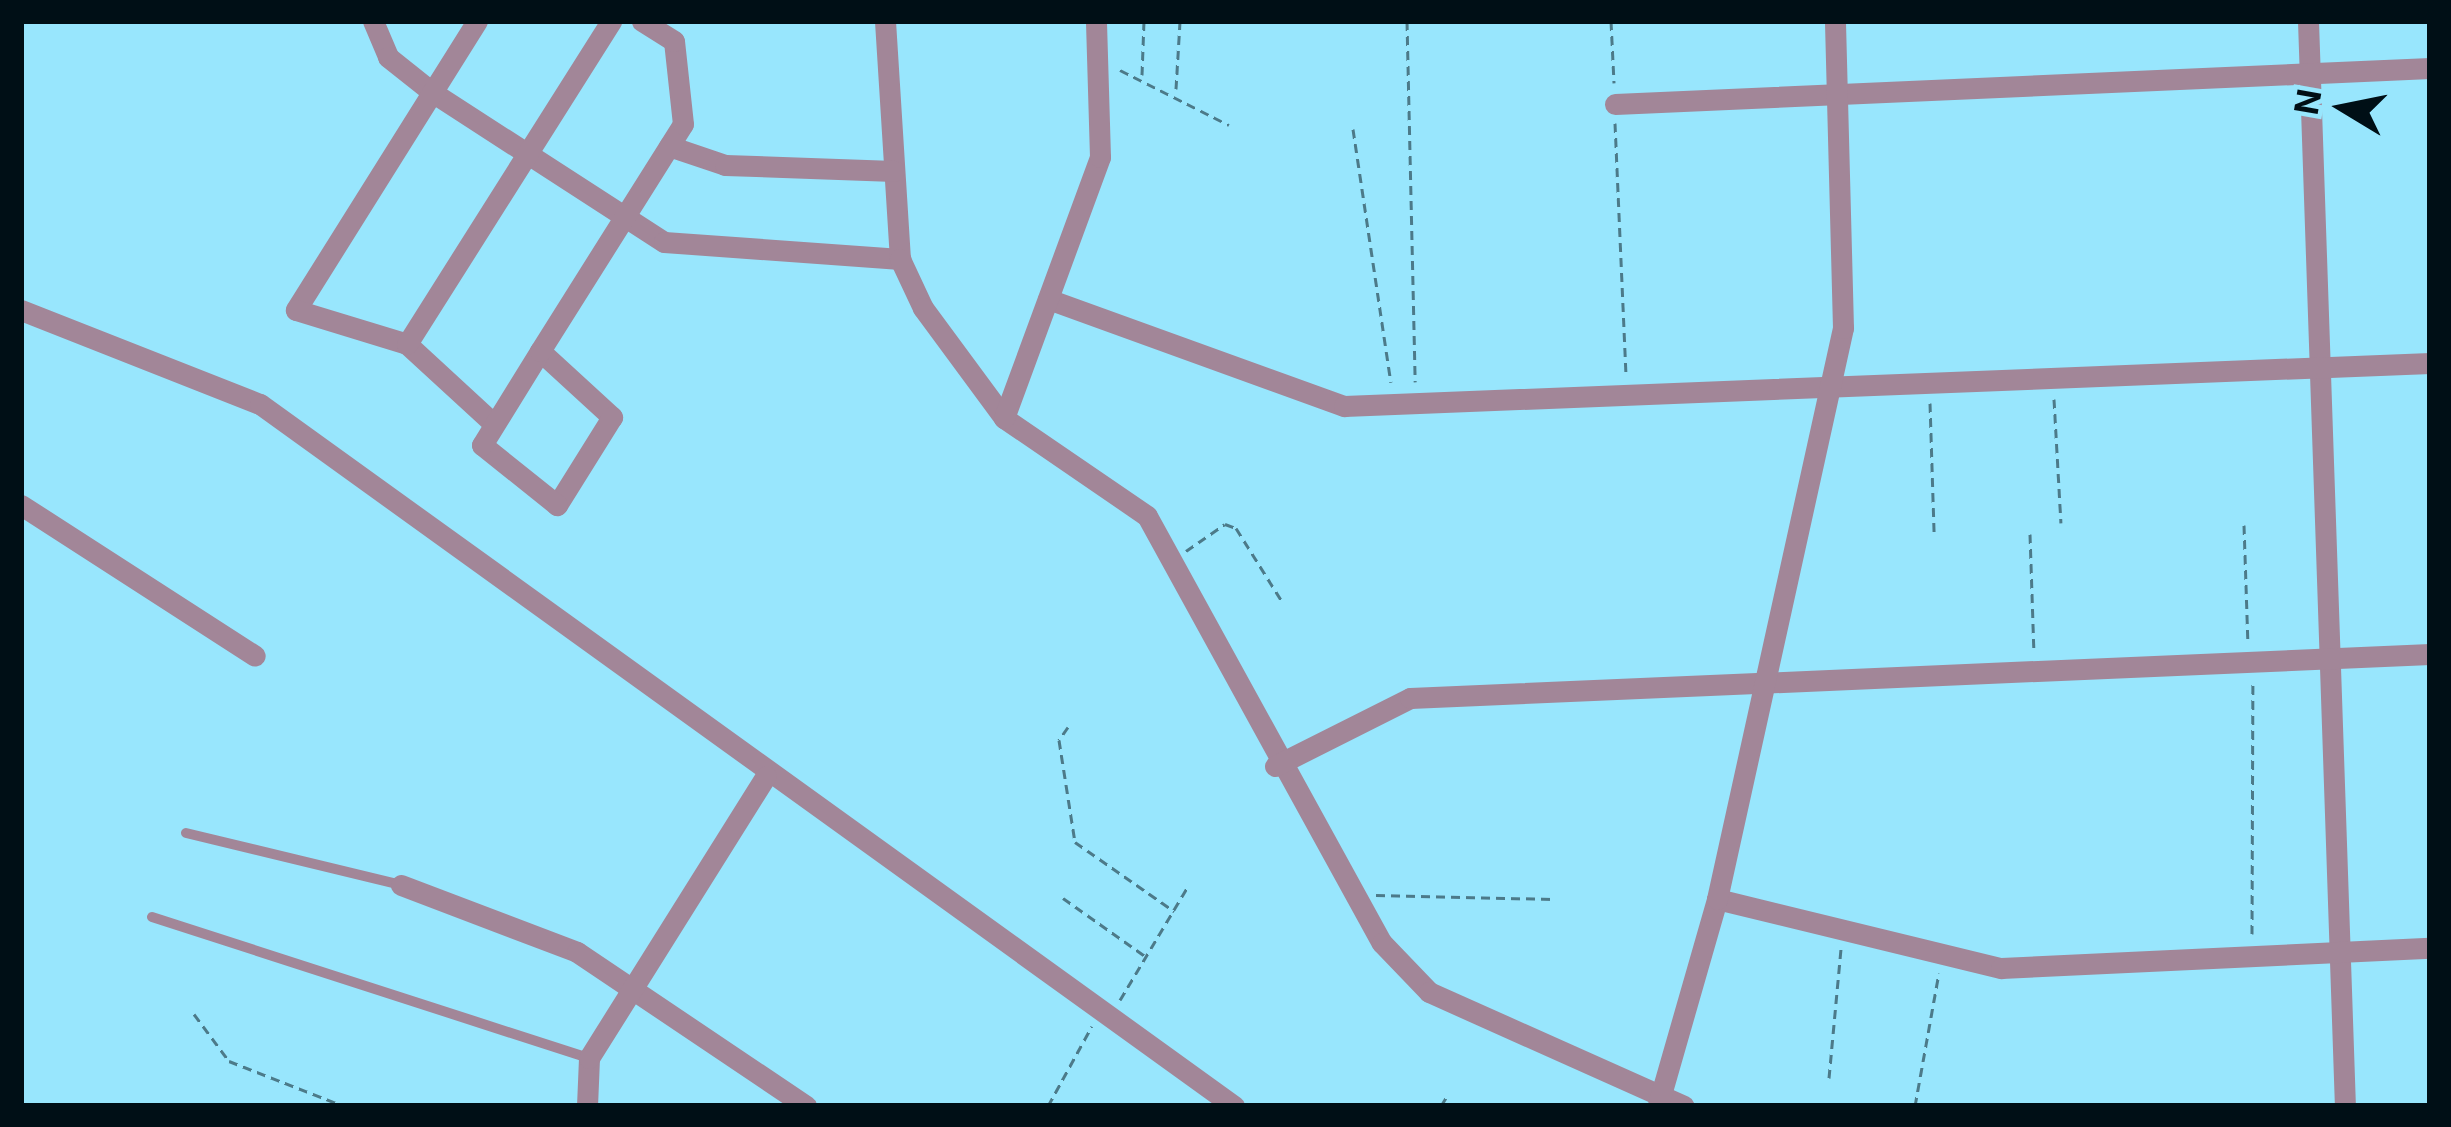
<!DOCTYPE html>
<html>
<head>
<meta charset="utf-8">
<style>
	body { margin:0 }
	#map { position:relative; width:2451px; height:1127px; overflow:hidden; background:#98e6fd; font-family:Inter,sans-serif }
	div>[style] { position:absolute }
	.path>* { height:3px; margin-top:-1.5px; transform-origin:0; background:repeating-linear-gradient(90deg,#4c7a89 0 9px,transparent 0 15px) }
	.service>* { height:10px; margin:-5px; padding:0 5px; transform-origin:5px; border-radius:5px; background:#a28698 }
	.minor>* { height:21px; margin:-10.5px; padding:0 10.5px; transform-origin:10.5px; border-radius:10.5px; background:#a28698 }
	span { translate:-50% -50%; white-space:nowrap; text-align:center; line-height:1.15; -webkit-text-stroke:10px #98e6fd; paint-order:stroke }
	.frame { position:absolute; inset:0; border:24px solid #000f16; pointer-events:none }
	.north { position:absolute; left:2283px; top:48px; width:120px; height:120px; -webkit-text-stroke:9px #98e6fd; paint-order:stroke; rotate:280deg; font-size:33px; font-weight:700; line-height:48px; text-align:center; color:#000f16 }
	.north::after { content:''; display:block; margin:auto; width:42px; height:54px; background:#000f16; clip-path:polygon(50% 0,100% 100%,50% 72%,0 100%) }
</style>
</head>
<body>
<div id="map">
	<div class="path">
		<div style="left:1407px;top:21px;width:361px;rotate:88.7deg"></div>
		<div style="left:1611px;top:21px;width:62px;rotate:87.2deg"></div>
		<div style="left:1120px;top:70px;width:122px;rotate:26.8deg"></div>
		<div style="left:1142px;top:75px;width:54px;rotate:-87.9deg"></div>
		<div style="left:1176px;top:89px;width:68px;rotate:-86.6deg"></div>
		<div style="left:1615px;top:123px;width:254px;rotate:87.5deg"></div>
		<div style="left:1353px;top:129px;width:256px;rotate:81.5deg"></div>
		<div style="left:2054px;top:399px;width:124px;rotate:86.8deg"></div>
		<div style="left:1930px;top:403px;width:129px;rotate:88.2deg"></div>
		<div style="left:2244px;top:525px;width:119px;rotate:88.1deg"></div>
		<div style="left:2030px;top:534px;width:119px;rotate:88.1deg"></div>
		<div style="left:1186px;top:551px;width:47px;rotate:-34.7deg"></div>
		<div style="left:1225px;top:524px;width:12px;rotate:20deg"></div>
		<div style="left:1236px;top:528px;width:89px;rotate:57.9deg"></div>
		<div style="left:1068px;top:727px;width:16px;rotate:125deg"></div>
		<div style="left:1059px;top:740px;width:103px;rotate:81.1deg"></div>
		<div style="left:1075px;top:842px;width:121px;rotate:34.9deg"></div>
		<div style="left:1376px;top:895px;width:177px;rotate:1.3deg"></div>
		<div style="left:1063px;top:898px;width:100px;rotate:35.3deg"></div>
		<div style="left:2252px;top:934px;width:253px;rotate:-89.8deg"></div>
		<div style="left:1120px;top:1000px;width:131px;rotate:-59.1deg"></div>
		<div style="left:194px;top:1014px;width:59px;rotate:53.3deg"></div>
		<div style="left:229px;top:1061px;width:123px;rotate:21.4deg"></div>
		<div style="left:1829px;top:1078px;width:131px;rotate:-84.7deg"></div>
		<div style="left:1048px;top:1106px;width:91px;rotate:-61.2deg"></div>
		<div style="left:1441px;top:1106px;width:12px;rotate:-59deg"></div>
		<div style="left:1915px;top:1106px;width:135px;rotate:-79.8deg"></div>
	</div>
	<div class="service">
		<div style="left:186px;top:833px;width:221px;rotate:13.6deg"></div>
		<div style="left:152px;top:917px;width:458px;rotate:17.9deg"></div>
	</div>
	<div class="minor">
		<div style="left:373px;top:21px;width:39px;rotate:67deg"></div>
		<div style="left:388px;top:57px;width:56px;rotate:38.5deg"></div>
		<div style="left:432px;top:92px;width:276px;rotate:32.9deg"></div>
		<div style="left:664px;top:242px;width:237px;rotate:4.1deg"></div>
		<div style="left:477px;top:21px;width:341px;rotate:122.1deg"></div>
		<div style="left:296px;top:310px;width:116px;rotate:17deg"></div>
		<div style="left:407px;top:344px;width:118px;rotate:42.6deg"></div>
		<div style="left:885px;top:21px;width:238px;rotate:86.4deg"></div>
		<div style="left:900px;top:259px;width:54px;rotate:64.9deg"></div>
		<div style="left:923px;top:308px;width:137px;rotate:53.6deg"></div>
		<div style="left:1004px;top:418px;width:173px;rotate:34.4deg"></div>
		<div style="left:1147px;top:516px;width:487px;rotate:61.2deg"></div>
		<div style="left:1382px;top:943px;width:68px;rotate:46.2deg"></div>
		<div style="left:1429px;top:992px;width:279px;rotate:24.1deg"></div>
		<div style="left:2308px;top:21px;width:1086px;rotate:88.05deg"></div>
		<div style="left:1615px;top:104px;width:816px;rotate:-2.53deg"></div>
		<div style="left:669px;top:146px;width:59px;rotate:18.7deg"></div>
		<div style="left:725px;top:165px;width:169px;rotate:2deg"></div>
		<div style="left:1048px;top:299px;width:315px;rotate:19.9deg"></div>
		<div style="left:1344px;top:406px;width:1087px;rotate:-2.27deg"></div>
		<div style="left:21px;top:310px;width:257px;rotate:21.5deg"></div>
		<div style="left:260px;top:404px;width:1201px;rotate:35.78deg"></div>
		<div style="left:407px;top:344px;width:382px;rotate:-57.7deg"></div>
		<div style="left:540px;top:351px;width:98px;rotate:42.5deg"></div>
		<div style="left:612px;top:417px;width:104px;rotate:122deg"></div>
		<div style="left:557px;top:505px;width:96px;rotate:-141.3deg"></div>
		<div style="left:482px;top:445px;width:110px;rotate:-58.3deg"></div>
		<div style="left:540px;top:351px;width:268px;rotate:-57.8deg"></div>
		<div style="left:683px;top:124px;width:83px;rotate:-96.2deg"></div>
		<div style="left:674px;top:41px;width:38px;rotate:-148deg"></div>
		<div style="left:1004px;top:418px;width:278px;rotate:-69.8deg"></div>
		<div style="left:1100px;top:157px;width:136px;rotate:-91.7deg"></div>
		<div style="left:21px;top:505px;width:278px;rotate:32.8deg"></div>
		<div style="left:1275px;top:766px;width:151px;rotate:-26.7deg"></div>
		<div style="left:1410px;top:698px;width:1021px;rotate:-2.47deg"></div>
		<div style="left:401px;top:885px;width:188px;rotate:20.8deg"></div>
		<div style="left:577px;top:952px;width:276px;rotate:33.9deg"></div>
		<div style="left:1717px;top:899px;width:292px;rotate:13.7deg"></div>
		<div style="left:2001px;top:968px;width:429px;rotate:-2.7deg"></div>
		<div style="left:1658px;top:1105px;width:214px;rotate:-74deg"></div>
		<div style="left:1717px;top:899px;width:585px;rotate:-77.56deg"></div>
		<div style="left:1843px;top:328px;width:307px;rotate:-91.5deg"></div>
		<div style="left:587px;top:1106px;width:48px;rotate:-87.6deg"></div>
		<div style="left:589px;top:1058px;width:333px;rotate:-57.9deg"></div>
	</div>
	<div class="frame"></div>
	<div class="north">N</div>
</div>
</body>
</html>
